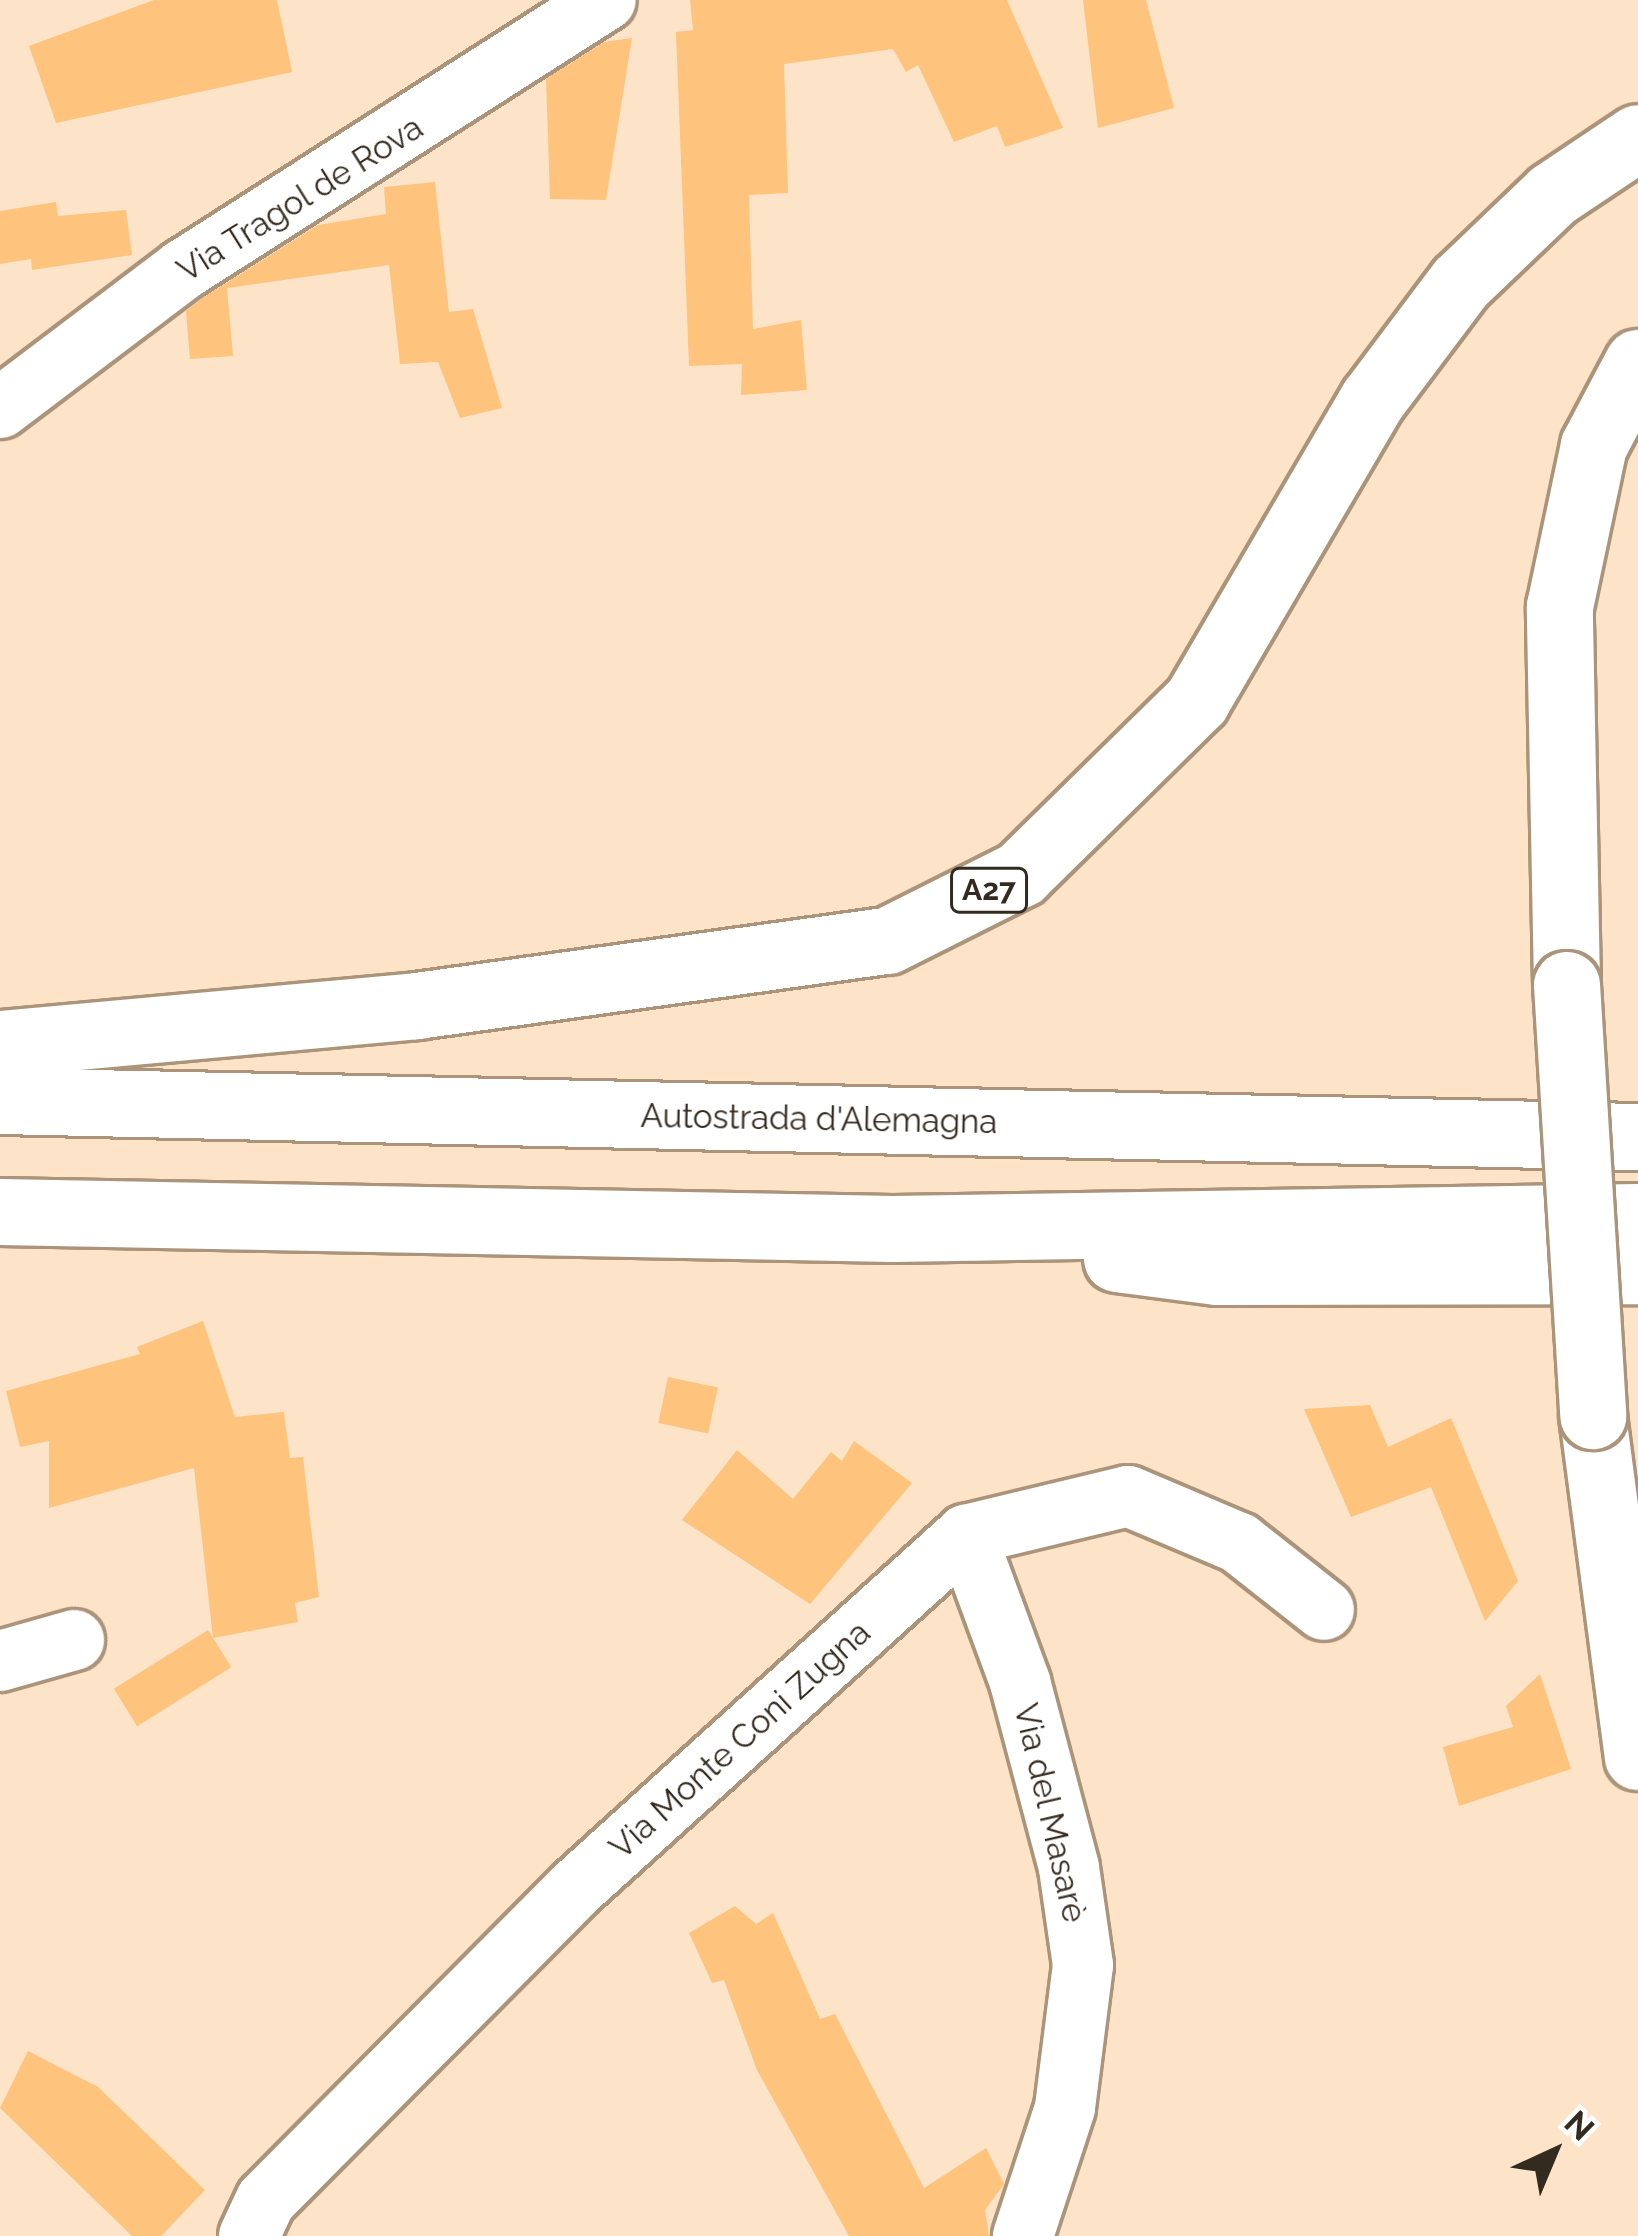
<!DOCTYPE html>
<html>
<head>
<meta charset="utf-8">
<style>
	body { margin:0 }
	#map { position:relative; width:1638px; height:2236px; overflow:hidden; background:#fde4c8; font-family:Raleway,sans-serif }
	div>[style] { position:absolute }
	.building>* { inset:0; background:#fec37d; transform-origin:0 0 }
	.roads { filter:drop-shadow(3px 0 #ab947a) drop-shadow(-3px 0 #ab947a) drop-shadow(0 3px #ab947a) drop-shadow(0 -3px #ab947a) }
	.minor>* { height:60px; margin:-30px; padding:0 30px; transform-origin:30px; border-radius:30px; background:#fff }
	.highway>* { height:66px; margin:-33px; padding:0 33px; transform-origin:33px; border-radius:33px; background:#fff }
	.bridges { filter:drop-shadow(3px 0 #ab947a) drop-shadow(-3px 0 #ab947a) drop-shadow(0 3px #ab947a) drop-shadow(0 -3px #ab947a) }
	.highway-bridge>* { height:66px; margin:-33px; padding:0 33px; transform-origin:33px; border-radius:33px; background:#fff }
	span { translate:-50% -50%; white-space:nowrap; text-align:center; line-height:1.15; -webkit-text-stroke:10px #fff; paint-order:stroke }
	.shield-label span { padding:3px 9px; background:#fff; border:3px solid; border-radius:9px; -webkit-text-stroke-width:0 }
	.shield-label { font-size:30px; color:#342b20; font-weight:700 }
	.street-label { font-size:33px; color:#342b20 }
	.north { position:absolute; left:1494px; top:2092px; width:120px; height:120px; -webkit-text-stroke:9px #fff; paint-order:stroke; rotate:44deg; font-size:33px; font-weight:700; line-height:48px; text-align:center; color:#342b20 }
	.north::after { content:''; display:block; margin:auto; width:42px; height:54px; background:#342b20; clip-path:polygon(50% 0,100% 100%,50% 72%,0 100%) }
</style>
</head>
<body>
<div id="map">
	<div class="building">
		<div style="clip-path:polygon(154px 0,277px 0,292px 72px,56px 123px,29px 46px)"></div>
		<div style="clip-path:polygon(690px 0,1007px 0,1063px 128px,1005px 147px,997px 126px,954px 142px,918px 65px,906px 72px,893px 49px,784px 64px,788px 193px,749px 195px,753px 329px,801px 320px,807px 390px,741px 395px,742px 364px,689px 366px,676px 32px,693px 30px)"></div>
		<div style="clip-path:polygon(1083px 0,1146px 0,1174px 108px,1098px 128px)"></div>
		<div style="clip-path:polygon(632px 38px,606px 200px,550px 199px,546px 79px,604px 42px)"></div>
		<div style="clip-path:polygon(435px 182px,449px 312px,473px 309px,502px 408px,460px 418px,438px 362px,400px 364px,389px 265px,227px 288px,233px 356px,190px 359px,186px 311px,204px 297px,318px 225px,386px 214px,384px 187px)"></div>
		<div style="clip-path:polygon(56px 202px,58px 216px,126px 210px,132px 255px,32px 270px,31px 259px,0 264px,0 211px)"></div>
		<div style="clip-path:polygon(203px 1321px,235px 1417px,284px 1412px,290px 1458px,303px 1457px,319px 1597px,295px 1603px,298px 1622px,213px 1638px,194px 1468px,49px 1508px,49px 1441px,20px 1447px,6px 1391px,140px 1354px,137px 1347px)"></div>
		<div style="left:668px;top:1377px;width:51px;height:47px;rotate:12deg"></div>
		<div style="clip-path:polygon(1370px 1405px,1388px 1447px,1451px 1418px,1518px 1581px,1485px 1621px,1431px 1487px,1351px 1517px,1304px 1409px)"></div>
		<div style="clip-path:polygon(854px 1441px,912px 1483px,810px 1604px,682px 1520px,737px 1450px,793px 1499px,831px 1452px,842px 1461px)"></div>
		<div style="left:208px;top:1630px;width:44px;height:111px;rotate:58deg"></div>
		<div style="clip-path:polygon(1540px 1674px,1571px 1769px,1459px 1806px,1443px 1747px,1513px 1727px,1506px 1706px)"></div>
		<div style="clip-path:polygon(735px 1906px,756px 1924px,773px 1913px,820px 2019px,835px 2014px,924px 2188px,986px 2148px,1004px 2184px,985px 2210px,989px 2236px,849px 2236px,757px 2070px,724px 1980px,712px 1983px,689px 1933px)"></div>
		<div style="clip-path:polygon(28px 2051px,98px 2087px,205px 2190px,161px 2236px,132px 2236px,0 2108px)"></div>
	</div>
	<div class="roads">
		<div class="minor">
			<div style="left:0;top:408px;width:231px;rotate:-37.1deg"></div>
			<div style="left:184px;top:269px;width:500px;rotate:-32.52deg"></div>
			<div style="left:966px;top:1535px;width:157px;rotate:69.8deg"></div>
			<div style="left:1020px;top:1682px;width:192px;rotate:75.2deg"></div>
			<div style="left:1069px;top:1868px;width:98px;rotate:81.8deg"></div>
			<div style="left:1083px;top:1965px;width:144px;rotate:97.2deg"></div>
			<div style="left:1065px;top:2108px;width:135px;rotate:108.2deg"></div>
			<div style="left:0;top:1661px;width:77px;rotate:-15.8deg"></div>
			<div style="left:249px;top:2236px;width:40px;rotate:-65deg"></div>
			<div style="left:266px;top:2200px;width:441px;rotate:-45.2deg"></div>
			<div style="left:577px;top:1887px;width:525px;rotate:-42.14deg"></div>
			<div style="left:966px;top:1535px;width:167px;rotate:-13.5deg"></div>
			<div style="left:1128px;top:1496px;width:121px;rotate:22.9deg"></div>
			<div style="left:1239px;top:1543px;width:108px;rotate:38.2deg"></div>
		</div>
		<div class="highway">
			<div style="left:1567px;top:985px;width:378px;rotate:-91.1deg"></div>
			<div style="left:1560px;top:607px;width:165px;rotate:-78.1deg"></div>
			<div style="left:1594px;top:446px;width:94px;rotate:-62.1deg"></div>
			<div style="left:0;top:1044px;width:419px;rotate:-5.2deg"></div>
			<div style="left:417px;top:1006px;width:475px;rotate:-7.9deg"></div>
			<div style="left:888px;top:941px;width:149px;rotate:-26.7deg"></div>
			<div style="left:1021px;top:874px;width:247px;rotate:-44.5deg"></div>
			<div style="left:1197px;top:701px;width:349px;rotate:-59.7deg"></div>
			<div style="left:1373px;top:400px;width:146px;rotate:-53.1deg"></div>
			<div style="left:1461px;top:283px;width:127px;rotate:-43.7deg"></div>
			<div style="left:1553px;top:195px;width:102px;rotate:-33.8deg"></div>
			<div style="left:0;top:1101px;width:1638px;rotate:1.26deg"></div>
			<div style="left:0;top:1212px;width:893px;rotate:1.09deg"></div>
			<div style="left:893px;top:1229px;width:745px;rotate:-0.92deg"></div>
			<div style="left:1117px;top:1259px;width:101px;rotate:7.4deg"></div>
			<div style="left:1217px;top:1272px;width:421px;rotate:-0.1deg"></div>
			<div style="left:1593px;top:1416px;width:344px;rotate:82.5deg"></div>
		</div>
	</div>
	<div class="bridges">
		<div class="highway-bridge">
			<div style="left:1567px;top:985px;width:432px;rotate:86.5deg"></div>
		</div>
	</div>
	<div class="shield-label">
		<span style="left:989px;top:890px">A27</span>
	</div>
	<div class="street-label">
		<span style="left:300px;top:199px;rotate:-32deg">Via Tragol de Rova</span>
		<span style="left:819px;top:1119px;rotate:1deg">Autostrada d'Alemagna</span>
		<span style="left:740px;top:1740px;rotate:-42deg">Via Monte Coni Zugna</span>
		<span style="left:1050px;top:1813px;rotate:77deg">Via del Masarè</span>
	</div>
	<div class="north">N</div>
</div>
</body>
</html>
